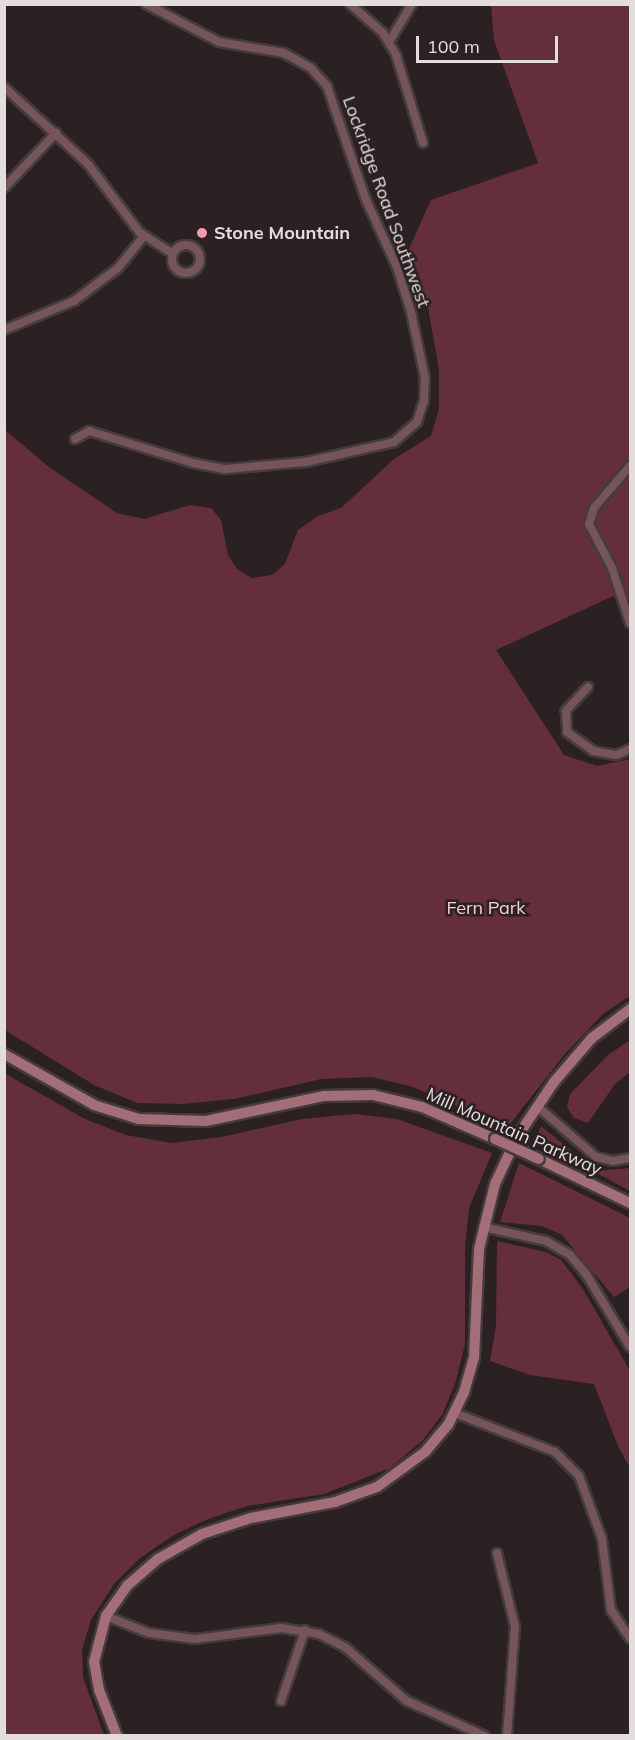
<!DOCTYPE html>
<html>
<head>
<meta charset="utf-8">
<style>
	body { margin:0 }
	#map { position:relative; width:635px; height:1740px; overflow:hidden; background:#2b2122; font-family:Mulish,sans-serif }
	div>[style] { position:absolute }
	.green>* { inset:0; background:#642e3b }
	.roads { filter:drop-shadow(2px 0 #453b3c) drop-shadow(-2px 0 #453b3c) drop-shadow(0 2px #453b3c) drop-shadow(0 -2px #453b3c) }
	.street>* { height:8px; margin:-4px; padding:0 4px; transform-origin:4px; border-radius:4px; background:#75545a }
	.street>.ring { margin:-4px; padding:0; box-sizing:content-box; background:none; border:8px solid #75545a; border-radius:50% }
	.secondary>* { height:10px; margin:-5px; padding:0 5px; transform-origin:5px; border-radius:5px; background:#a36e78 }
	.bridges { filter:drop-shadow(2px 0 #453b3c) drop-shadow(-2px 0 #453b3c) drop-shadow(0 2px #453b3c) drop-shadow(0 -2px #453b3c) }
	.secondary-bridge>* { height:10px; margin:-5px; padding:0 5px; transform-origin:5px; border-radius:5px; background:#a36e78 }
	.dots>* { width:16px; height:16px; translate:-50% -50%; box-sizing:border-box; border:3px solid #2b2122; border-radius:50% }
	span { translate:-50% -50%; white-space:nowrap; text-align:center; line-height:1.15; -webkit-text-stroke:5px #2b2122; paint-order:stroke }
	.street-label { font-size:18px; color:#e4ddde }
	.poi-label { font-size:18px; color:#e4ddde; font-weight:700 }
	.left { translate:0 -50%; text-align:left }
	.park-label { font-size:18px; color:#faccd5 }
	.frame { position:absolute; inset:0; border:6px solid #e4ddde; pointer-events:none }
	.scale { position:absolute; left:416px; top:36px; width:142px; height:27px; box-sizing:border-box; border:3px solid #e4ddde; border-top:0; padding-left:8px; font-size:18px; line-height:21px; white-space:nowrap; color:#e4ddde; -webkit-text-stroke:4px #2b2122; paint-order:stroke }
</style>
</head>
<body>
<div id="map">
	<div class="green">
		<div style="clip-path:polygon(491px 5px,630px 5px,630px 608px,624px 591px,496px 650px,564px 755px,597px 766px,630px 759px,630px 996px,603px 1014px,564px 1055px,507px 1128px,413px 1087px,372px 1077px,321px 1079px,234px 1099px,182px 1104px,137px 1103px,94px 1085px,5px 1030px,4px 429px,49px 467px,117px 513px,144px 519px,190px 505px,211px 508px,221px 520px,228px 555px,237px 569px,252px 578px,272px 575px,285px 564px,298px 530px,318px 516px,341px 508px,394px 459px,431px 436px,439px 409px,439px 370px,428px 308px,407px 253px,431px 200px,538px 163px,494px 40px)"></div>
		<div style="clip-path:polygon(630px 1040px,630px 1072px,615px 1084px,588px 1123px,574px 1118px,567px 1107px,570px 1094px,608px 1055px)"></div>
		<div style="clip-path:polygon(4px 1073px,85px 1119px,126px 1135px,172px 1143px,221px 1137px,302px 1119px,355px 1114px,397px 1119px,492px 1153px,469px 1208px,465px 1247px,465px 1344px,456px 1381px,442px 1415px,422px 1441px,390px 1468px,324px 1494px,247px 1506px,208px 1519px,174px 1535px,140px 1558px,114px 1584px,91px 1620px,82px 1650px,83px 1677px,104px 1735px,5px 1735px)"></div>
		<div style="clip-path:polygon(541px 1126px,596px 1171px,630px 1168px,630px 1191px,535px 1140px)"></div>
		<div style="clip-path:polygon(519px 1163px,630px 1218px,630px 1287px,614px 1297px,562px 1235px,542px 1226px,500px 1222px)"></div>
		<div style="clip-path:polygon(497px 1241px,546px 1252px,561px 1260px,583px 1289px,630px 1371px,630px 1468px,618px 1446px,594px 1384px,530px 1375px,490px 1361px,496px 1326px)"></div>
	</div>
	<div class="roads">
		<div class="street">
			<div style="left:350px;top:4px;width:44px;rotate:41.3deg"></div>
			<div style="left:383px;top:33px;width:26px;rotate:59deg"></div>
			<div style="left:396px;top:55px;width:92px;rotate:72.9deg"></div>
			<div style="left:389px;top:42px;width:44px;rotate:-58.8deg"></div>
			<div style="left:4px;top:87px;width:114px;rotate:42.5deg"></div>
			<div style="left:88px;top:164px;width:85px;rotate:53.1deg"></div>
			<div style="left:139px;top:232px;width:40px;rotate:32.9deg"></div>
			<div style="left:4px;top:188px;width:76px;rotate:-46.6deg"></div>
			<div class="ring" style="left:172px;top:245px;width:20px;height:20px"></div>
			<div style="left:4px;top:330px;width:76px;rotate:-22.5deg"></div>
			<div style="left:74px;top:301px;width:55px;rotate:-36.9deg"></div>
			<div style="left:118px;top:268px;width:41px;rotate:-50.9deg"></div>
			<div style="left:75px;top:439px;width:16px;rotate:-30deg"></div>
			<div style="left:89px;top:431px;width:109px;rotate:17.1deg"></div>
			<div style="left:193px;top:463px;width:33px;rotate:11deg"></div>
			<div style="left:225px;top:469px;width:81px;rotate:-4.9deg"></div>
			<div style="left:306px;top:462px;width:90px;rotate:-12.8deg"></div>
			<div style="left:394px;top:442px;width:30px;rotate:-41deg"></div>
			<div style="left:417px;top:422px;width:22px;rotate:-72deg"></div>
			<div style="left:424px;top:401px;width:23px;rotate:-88deg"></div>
			<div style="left:425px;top:378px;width:67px;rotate:-102deg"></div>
			<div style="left:411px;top:312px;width:47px;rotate:-107.3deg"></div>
			<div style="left:397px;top:267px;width:74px;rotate:-114.8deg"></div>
			<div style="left:366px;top:200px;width:120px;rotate:-108.9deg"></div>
			<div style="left:327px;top:86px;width:24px;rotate:-132deg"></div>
			<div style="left:311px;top:68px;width:31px;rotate:-151deg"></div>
			<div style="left:284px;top:53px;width:66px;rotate:-170.4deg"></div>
			<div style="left:219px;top:42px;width:82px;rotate:-152.5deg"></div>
			<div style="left:630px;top:466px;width:55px;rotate:130.6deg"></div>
			<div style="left:594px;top:508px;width:17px;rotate:107deg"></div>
			<div style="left:589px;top:524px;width:50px;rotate:62.4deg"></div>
			<div style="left:612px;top:568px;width:58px;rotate:71.9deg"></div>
			<div style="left:588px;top:687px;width:33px;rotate:133deg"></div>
			<div style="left:566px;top:711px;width:21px;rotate:87deg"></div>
			<div style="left:567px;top:732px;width:32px;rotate:36deg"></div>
			<div style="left:593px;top:751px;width:23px;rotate:10deg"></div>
			<div style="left:616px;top:755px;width:15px;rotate:-23deg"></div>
			<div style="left:537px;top:1106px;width:78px;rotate:40.8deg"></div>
			<div style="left:596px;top:1157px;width:17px;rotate:13deg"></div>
			<div style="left:613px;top:1161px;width:17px;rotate:-10deg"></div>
			<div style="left:483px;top:1227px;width:65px;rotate:12.5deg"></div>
			<div style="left:546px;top:1241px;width:28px;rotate:30deg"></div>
			<div style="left:570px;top:1255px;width:25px;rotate:50deg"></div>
			<div style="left:586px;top:1274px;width:85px;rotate:58.9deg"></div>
			<div style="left:455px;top:1413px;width:107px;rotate:21.3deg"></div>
			<div style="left:555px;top:1452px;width:34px;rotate:45deg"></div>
			<div style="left:579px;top:1476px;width:67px;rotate:69.9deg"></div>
			<div style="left:602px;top:1539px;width:72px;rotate:82.8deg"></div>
			<div style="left:611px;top:1610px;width:34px;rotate:56deg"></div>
			<div style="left:497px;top:1553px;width:76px;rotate:76.3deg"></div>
			<div style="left:515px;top:1627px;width:109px;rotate:94.2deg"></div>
			<div style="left:106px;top:1616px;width:46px;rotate:21.6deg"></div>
			<div style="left:149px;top:1633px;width:46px;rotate:7.4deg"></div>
			<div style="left:195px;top:1639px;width:87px;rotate:-7.3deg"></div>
			<div style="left:281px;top:1628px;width:38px;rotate:9deg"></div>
			<div style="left:319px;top:1634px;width:29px;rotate:27deg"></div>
			<div style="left:345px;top:1647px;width:82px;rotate:41.1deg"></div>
			<div style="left:407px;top:1701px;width:85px;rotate:24.2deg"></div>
			<div style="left:281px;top:1701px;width:75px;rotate:-71.3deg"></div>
		</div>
		<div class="secondary">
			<div style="left:4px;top:1054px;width:103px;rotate:29.5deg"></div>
			<div style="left:94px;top:1105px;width:47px;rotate:17.3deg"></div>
			<div style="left:139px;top:1119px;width:67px;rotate:1.7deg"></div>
			<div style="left:206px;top:1121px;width:121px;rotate:-12deg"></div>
			<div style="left:324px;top:1096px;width:49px;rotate:-1.2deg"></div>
			<div style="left:373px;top:1095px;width:50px;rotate:13.8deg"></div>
			<div style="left:422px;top:1107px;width:80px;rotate:23.7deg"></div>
			<div style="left:539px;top:1159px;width:101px;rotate:25.8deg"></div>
			<div style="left:117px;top:1736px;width:49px;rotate:-111.4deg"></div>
			<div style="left:99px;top:1690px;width:28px;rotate:-100deg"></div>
			<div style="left:94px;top:1662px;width:48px;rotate:-75.4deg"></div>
			<div style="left:106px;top:1616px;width:38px;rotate:-55deg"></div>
			<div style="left:128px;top:1585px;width:40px;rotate:-41deg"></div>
			<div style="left:158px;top:1559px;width:51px;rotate:-29.6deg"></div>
			<div style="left:202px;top:1534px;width:52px;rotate:-18.1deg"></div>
			<div style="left:251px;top:1518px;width:86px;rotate:-10.8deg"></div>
			<div style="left:335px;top:1502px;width:45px;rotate:-19.7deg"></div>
			<div style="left:377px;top:1487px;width:59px;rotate:-36.1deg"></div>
			<div style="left:425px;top:1452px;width:35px;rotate:-50deg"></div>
			<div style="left:448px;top:1425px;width:37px;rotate:-64deg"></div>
			<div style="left:464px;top:1392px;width:35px;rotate:-74deg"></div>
			<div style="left:474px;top:1358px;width:109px;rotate:-87.4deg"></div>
			<div style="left:479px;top:1249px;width:67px;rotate:-76.2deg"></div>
			<div style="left:495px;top:1184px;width:52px;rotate:-64.9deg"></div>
			<div style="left:517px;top:1137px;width:66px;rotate:-56.1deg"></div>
			<div style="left:554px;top:1082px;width:58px;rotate:-49.2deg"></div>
			<div style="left:592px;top:1038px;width:48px;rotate:-37.3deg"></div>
		</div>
	</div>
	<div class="bridges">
		<div class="secondary-bridge">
			<div style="left:495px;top:1139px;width:48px;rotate:24.4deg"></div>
		</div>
	</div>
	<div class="dots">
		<div style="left:202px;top:233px;background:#f29aad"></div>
	</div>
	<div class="street-label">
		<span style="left:386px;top:202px;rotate:70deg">Lockridge Road Southwest</span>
		<span style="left:514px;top:1132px;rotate:24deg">Mill Mountain Parkway</span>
	</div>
	<div class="poi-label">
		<span class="left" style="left:214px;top:233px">Stone Mountain</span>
	</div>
	<div class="park-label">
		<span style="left:486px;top:908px">Fern Park</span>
	</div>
	<div class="frame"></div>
	<div class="scale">100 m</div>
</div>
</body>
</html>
